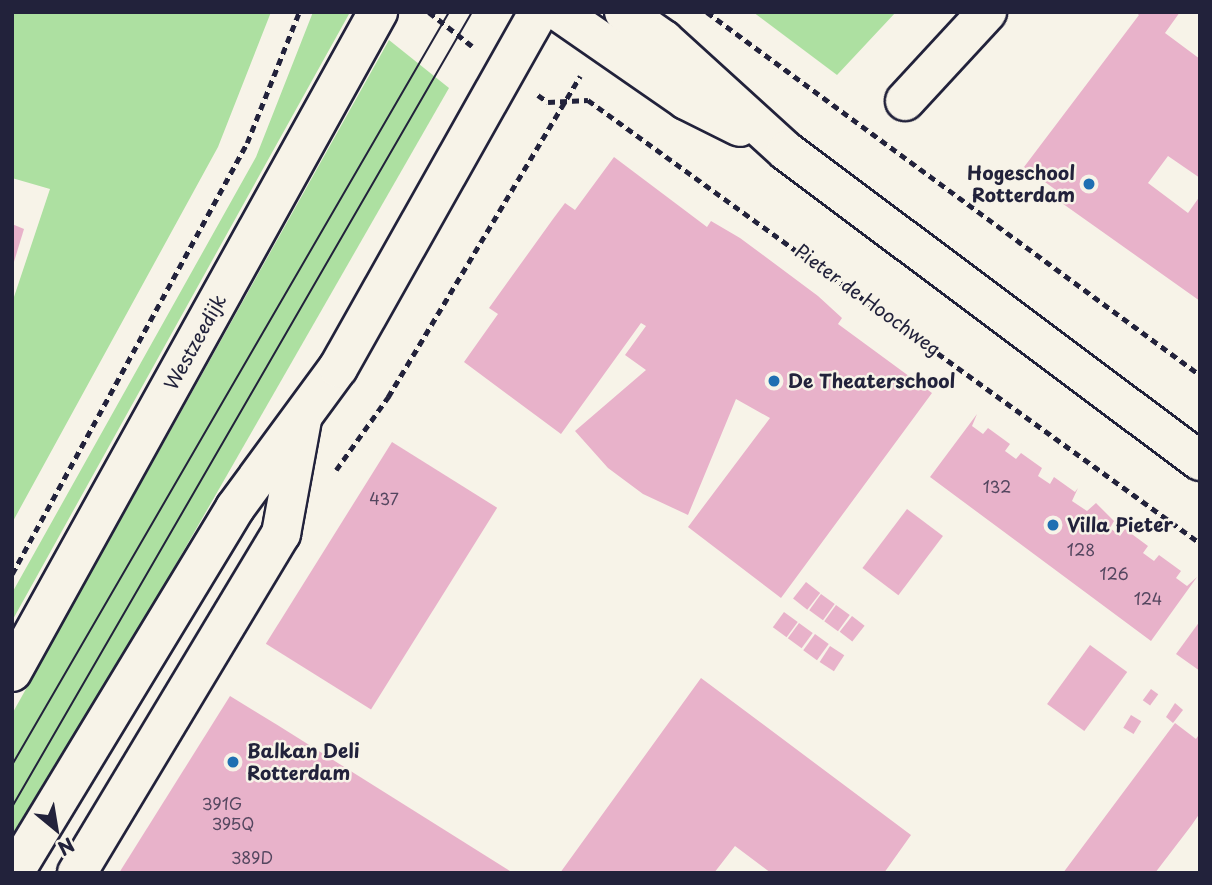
<!DOCTYPE html>
<html>
<head>
<meta charset="utf-8">
<style>
	body { margin:0 }
	#map { position:relative; width:1212px; height:885px; overflow:hidden; background:#f7f3e8; font-family:"Playpen Sans",sans-serif }
	div>[style] { position:absolute }
	.green>* { inset:0; background:#ade0a1 }
	.building>* { inset:0; background:#e8b2ca; transform-origin:0 0 }
	.path>* { height:4.5px; margin-top:-2.25px; transform-origin:0; background:repeating-linear-gradient(90deg,#22223b 0 7px,transparent 0 12px) }
	.roads { filter:drop-shadow(2px 0 #22223b) drop-shadow(-2px 0 #22223b) drop-shadow(0 2px #22223b) drop-shadow(0 -2px #22223b) }
	.street>* { height:38px; margin:-19px; padding:0 19px; transform-origin:19px; border-radius:19px; background:#f7f3e8 }
	.secondary>* { height:38px; margin:-19px; padding:0 19px; transform-origin:19px; border-radius:19px; background:#f7f3e8 }
	.tram>* { height:2px; margin:-1px; padding:0 1px; transform-origin:1px; border-radius:1px; background:#22223b }
	.dots>* { width:19px; height:19px; translate:-50% -50%; box-sizing:border-box; border:4px solid #f7f3e8; border-radius:50% }
	span { translate:-50% -50%; white-space:nowrap; text-align:center; line-height:1.15; -webkit-text-stroke:5px #f7f3e8; paint-order:stroke }
	.number-label { font-size:16px; color:#54465f }
	.number-label span { -webkit-text-stroke-width:0 }
	.poi-label { font-size:19px; color:#22223b; font-weight:700 }
	.right { translate:-100% -50%; text-align:right }
	.left { translate:0 -50%; text-align:left }
	.street-label { font-size:19px; color:#22223b }
	.frame { position:absolute; inset:0; border:14px solid #22223b; pointer-events:none }
	.north { position:absolute; left:21px; top:794px; width:70px; height:70px; -webkit-text-stroke:5px #f7f3e8; paint-order:stroke; rotate:150deg; font-size:19px; font-weight:700; line-height:28px; text-align:center; color:#22223b }
	.north::after { content:''; display:block; margin:auto; width:24px; height:32px; background:#22223b; clip-path:polygon(50% 0,100% 100%,50% 72%,0 100%) }
</style>
</head>
<body>
<div id="map">
	<div class="green">
		<div style="clip-path:polygon(12px 12px,271px 12px,218px 147px,12px 523px,12px 303px,50px 189px,12px 178px)"></div>
		<div style="clip-path:polygon(313px 12px,349px 14px,12px 621px,12px 593px,256px 157px)"></div>
		<div style="clip-path:polygon(753px 12px,896px 12px,837px 75px)"></div>
		<div style="clip-path:polygon(389px 40px,449px 88px,12px 850px,12px 714px)"></div>
	</div>
	<div class="building">
		<div style="clip-path:polygon(1135px 12px,1180px 12px,1165px 33px,1200px 59px,1200px 178px,1168px 156px,1148px 183px,1188px 213px,1200px 196px,1200px 301px,1059px 201px,1063px 195px,1024px 167px,1139px 15px)"></div>
		<div style="clip-path:polygon(614px 157px,707px 227px,711px 221px,740px 238px,818px 296px,842px 318px,838px 324px,932px 393px,781px 598px,688px 527px,770px 418px,736px 399px,688px 515px,643px 494px,608px 468px,575px 431px,646px 370px,625px 355px,646px 326px,641px 323px,561px 434px,464px 362px,498px 314px,489px 308px,553px 219px,565px 203px,575px 210px)"></div>
		<div style="clip-path:polygon(12px 224px,24px 229px,13px 265px,12px 265px)"></div>
		<div style="clip-path:polygon(977px 414px,972px 426px,983px 434px,988px 428px,1010px 444px,1005px 451px,1016px 459px,1021px 453px,1042px 468px,1038px 476px,1050px 484px,1054px 477px,1075px 492px,1078px 488px,1072px 501px,1087px 511px,1096px 503px,1114px 521px,1110px 528px,1120px 536px,1125px 529px,1148px 546px,1143px 553px,1154px 561px,1159px 555px,1181px 571px,1176px 578px,1187px 586px,1197px 577px,1151px 641px,930px 477px)"></div>
		<div style="left:392px;top:442px;width:124px;height:238px;rotate:32deg"></div>
		<div style="left:907px;top:509px;width:45px;height:74px;rotate:37deg"></div>
		<div style="left:806px;top:582px;width:18px;height:21px;rotate:38deg"></div>
		<div style="left:821px;top:594px;width:17px;height:20px;rotate:36deg"></div>
		<div style="left:836px;top:605px;width:17px;height:20px;rotate:36deg"></div>
		<div style="left:784px;top:612px;width:17px;height:19px;rotate:36deg"></div>
		<div style="left:852px;top:616px;width:16px;height:20px;rotate:38deg"></div>
		<div style="clip-path:polygon(1200px 621px,1200px 671px,1176px 654px)"></div>
		<div style="left:799px;top:623px;width:17px;height:19px;rotate:36deg"></div>
		<div style="left:815px;top:634px;width:17px;height:20px;rotate:36deg"></div>
		<div style="left:1090px;top:645px;width:46px;height:73px;rotate:36deg"></div>
		<div style="left:830px;top:646px;width:17px;height:19px;rotate:33deg"></div>
		<div style="clip-path:polygon(701px 678px,911px 835px,884px 873px,771px 873px,735px 846px,714px 873px,560px 873px)"></div>
		<div style="left:1151px;top:689px;width:9px;height:14px;rotate:36deg"></div>
		<div style="clip-path:polygon(230px 696px,279px 726px,513px 873px,119px 873px)"></div>
		<div style="clip-path:polygon(1175px 703px,1183px 710px,1173px 723px,1166px 717px)"></div>
		<div style="left:1131px;top:715px;width:12px;height:15px;rotate:31deg"></div>
		<div style="clip-path:polygon(1175px 723px,1196px 739px,1200px 733px,1200px 813px,1191px 826px,1155px 873px,1063px 873px)"></div>
	</div>
	<div class="path">
		<div style="left:429px;top:12px;width:55px;rotate:38.3deg"></div>
		<div style="left:707px;top:12px;width:612px;rotate:36.36deg"></div>
		<div style="left:538px;top:95px;width:12px;rotate:35deg"></div>
		<div style="left:548px;top:102px;width:40px;rotate:-2.9deg"></div>
		<div style="left:588px;top:100px;width:756px;rotate:35.9deg"></div>
		<div style="left:336px;top:470px;width:90px;rotate:-54.5deg"></div>
		<div style="left:388px;top:397px;width:374px;rotate:-59.1deg"></div>
		<div style="left:12px;top:574px;width:491px;rotate:-61.4deg"></div>
		<div style="left:247px;top:143px;width:141px;rotate:-68.3deg"></div>
	</div>
	<div class="roads">
		<div class="street">
			<div style="left:905px;top:101px;width:121px;rotate:-47.3deg"></div>
			<div style="left:77px;top:873px;width:396px;rotate:-59deg"></div>
			<div style="left:281px;top:534px;width:116px;rotate:-79.6deg"></div>
		</div>
		<div class="secondary">
			<div style="left:559px;top:12px;width:155px;rotate:34.7deg"></div>
			<div style="left:686px;top:100px;width:60px;rotate:26.6deg"></div>
			<div style="left:624px;top:12px;width:49px;rotate:35deg"></div>
			<div style="left:664px;top:40px;width:165px;rotate:42.3deg"></div>
			<div style="left:786px;top:151px;width:517px;rotate:36.83deg"></div>
			<div style="left:12px;top:672px;width:755px;rotate:-60.99deg"></div>
			<div style="left:14px;top:873px;width:427px;rotate:-58.8deg"></div>
			<div style="left:235px;top:508px;width:174px;rotate:-53.7deg"></div>
			<div style="left:338px;top:368px;width:409px;rotate:-60.6deg"></div>
		</div>
	</div>
	<div class="tram">
		<div style="left:12px;top:765px;width:871px;rotate:-59.87deg"></div>
		<div style="left:12px;top:807px;width:918px;rotate:-59.95deg"></div>
	</div>
	<div class="dots">
		<div style="left:1089px;top:184px;background:#1f6fb2"></div>
		<div style="left:774px;top:381px;background:#1f6fb2"></div>
		<div style="left:1053px;top:525px;background:#1f6fb2"></div>
		<div style="left:233px;top:762px;background:#1f6fb2"></div>
	</div>
	<div class="number-label">
		<span style="left:997px;top:486px">132</span>
		<span style="left:384px;top:498px">437</span>
		<span style="left:1081px;top:549px">128</span>
		<span style="left:1114px;top:573px">126</span>
		<span style="left:1148px;top:598px">124</span>
		<span style="left:222px;top:803px">391G</span>
		<span style="left:233px;top:823px">395Q</span>
		<span style="left:252px;top:857px">389D</span>
	</div>
	<div class="poi-label">
		<span class="right" style="left:1075px;top:184px">Hogeschool<br>Rotterdam</span>
		<span class="left" style="left:788px;top:381px">De Theaterschool</span>
		<span class="left" style="left:1067px;top:525px">Villa Pieter</span>
		<span class="left" style="left:247px;top:762px">Balkan Deli<br>Rotterdam</span>
	</div>
	<div class="street-label">
		<span style="left:868px;top:300px;rotate:36deg">Pieter de Hoochweg</span>
		<span style="left:195px;top:342px;rotate:-61deg">Westzeedijk</span>
	</div>
	<div class="frame"></div>
	<div class="north">N</div>
</div>
</body>
</html>
